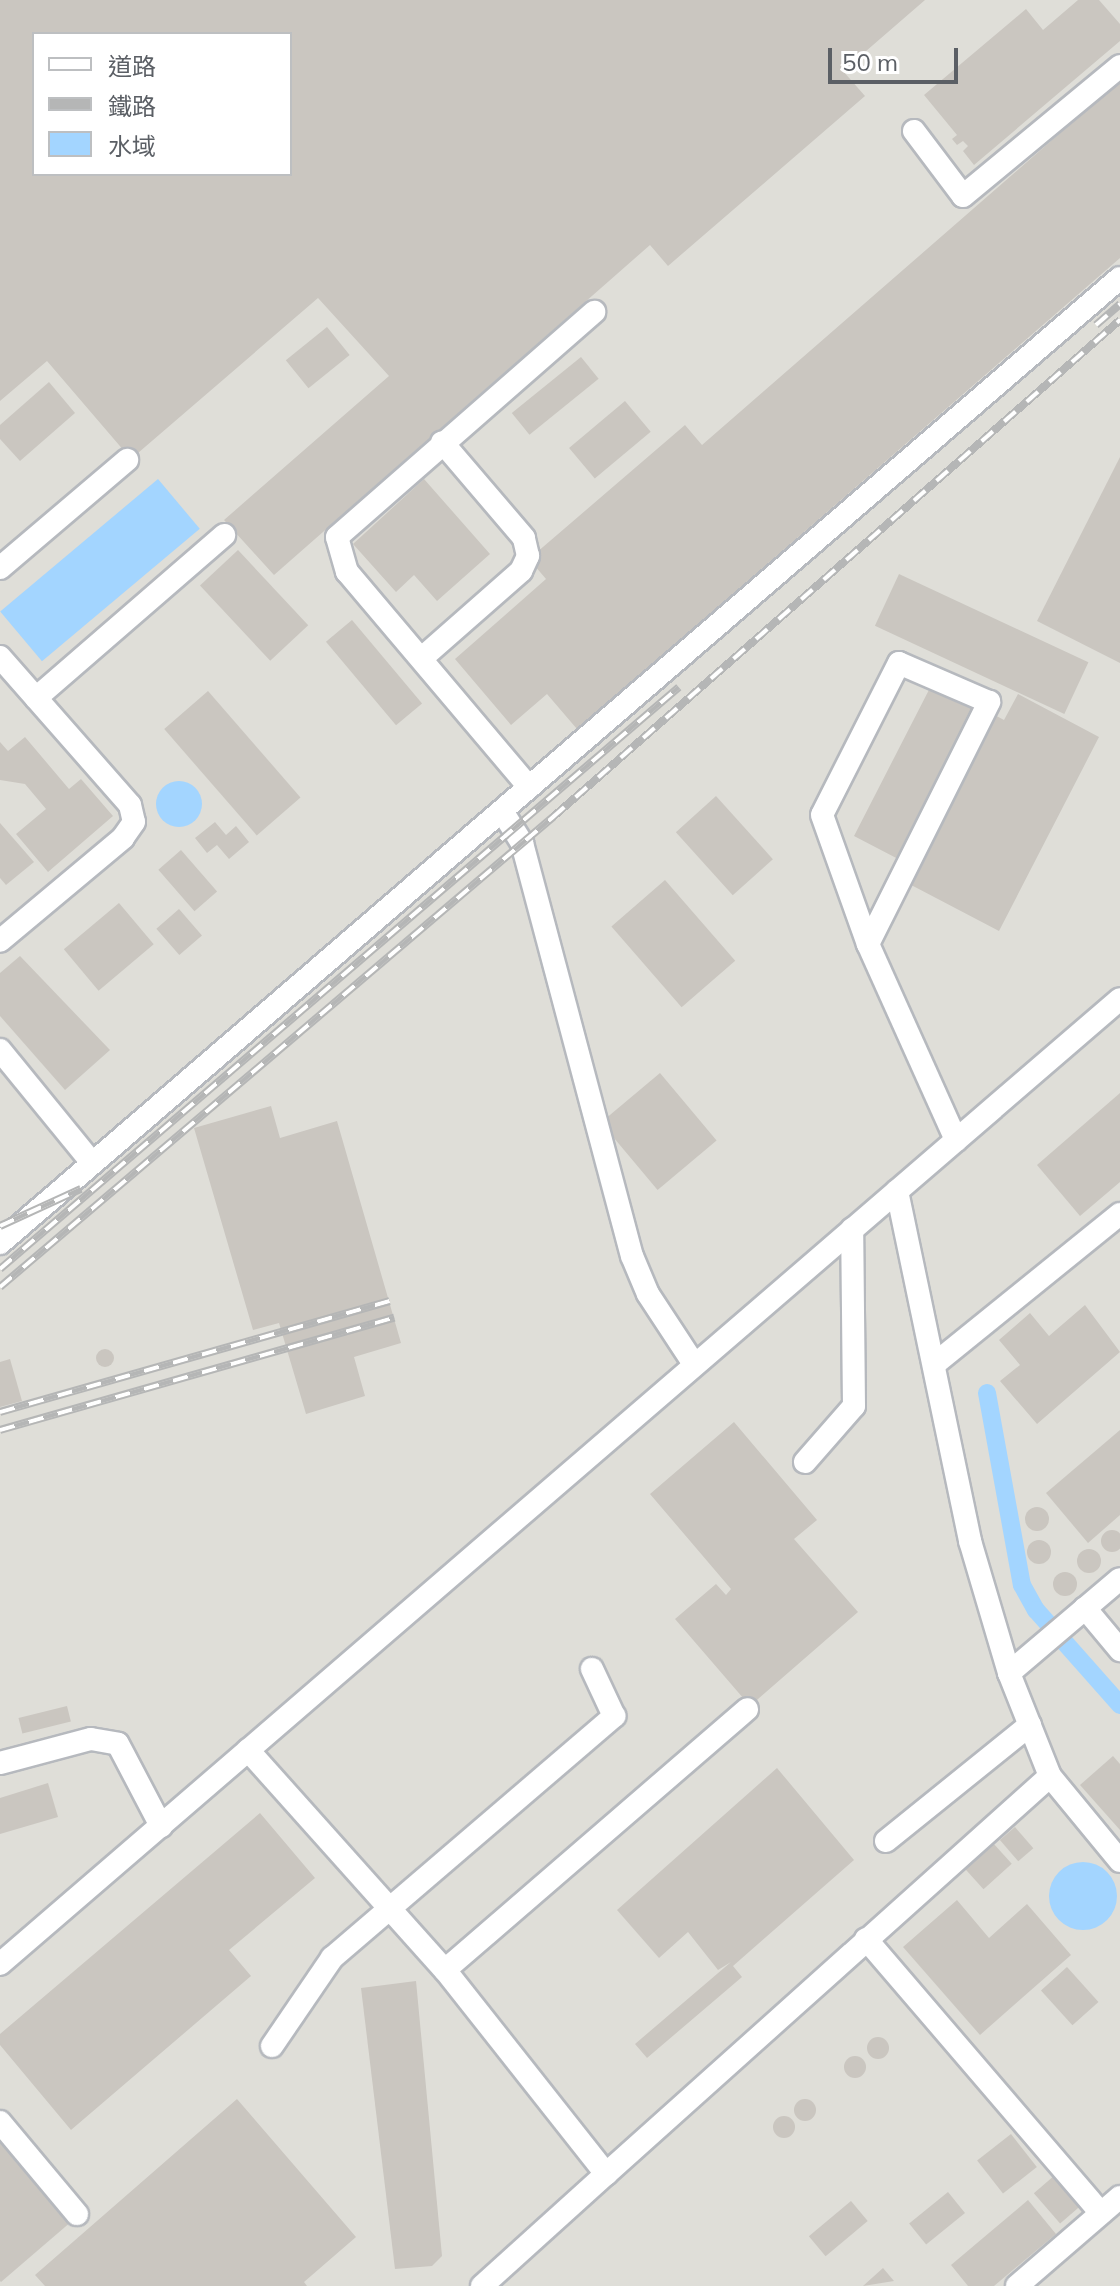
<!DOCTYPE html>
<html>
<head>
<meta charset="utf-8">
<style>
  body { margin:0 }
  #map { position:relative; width:1120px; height:2286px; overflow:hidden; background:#efece3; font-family:Mulish,"Noto Sans TC",sans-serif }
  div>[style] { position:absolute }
  .industrial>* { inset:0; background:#dfded8 }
  .water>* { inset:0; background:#a3d5ff; transform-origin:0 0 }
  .round { border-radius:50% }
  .canal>* { height:18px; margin:-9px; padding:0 9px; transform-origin:9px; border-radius:9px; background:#a3d5ff }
  .building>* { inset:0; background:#cac6c0; transform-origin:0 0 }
  .roads { filter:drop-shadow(2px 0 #b6b9be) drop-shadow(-2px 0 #b6b9be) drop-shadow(0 2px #b6b9be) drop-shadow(0 -2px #b6b9be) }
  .minor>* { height:22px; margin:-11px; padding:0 11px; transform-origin:11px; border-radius:11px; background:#fff }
  .rail>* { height:8px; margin-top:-4px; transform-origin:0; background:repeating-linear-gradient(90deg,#fff 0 15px,#b5b6b6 0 30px); box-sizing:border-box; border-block:2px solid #b5b6b6 }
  span { translate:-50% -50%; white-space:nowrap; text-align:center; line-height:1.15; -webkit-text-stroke:6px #fff; paint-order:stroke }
  .legend { position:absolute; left:32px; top:32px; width:260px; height:144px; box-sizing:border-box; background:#fff; border:2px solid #bdbfc1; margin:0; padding:10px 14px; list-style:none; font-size:24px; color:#5b5f65 }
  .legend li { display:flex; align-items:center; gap:16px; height:40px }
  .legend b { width:40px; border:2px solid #bdbfc1 }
  .scale { position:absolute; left:828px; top:48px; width:130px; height:36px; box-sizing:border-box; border:4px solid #5b5f65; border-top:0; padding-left:10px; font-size:24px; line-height:28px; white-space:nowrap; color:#5b5f65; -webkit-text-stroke:6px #fff; paint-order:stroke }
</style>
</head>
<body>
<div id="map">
  <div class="industrial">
    <i style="clip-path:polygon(evenodd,0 0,1120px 0,1120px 2286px,0 2286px,0 0,34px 34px,290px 34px,290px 174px,34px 174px,34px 34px)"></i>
  </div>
  <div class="water">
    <i style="left:158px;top:479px;width:65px;height:206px;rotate:50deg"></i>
    <i class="round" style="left:156px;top:781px;width:46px;height:46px"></i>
    <i class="round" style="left:1049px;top:1862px;width:68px;height:68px"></i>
  </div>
  <div class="canal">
    <i style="left:987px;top:1393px;width:195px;rotate:79.7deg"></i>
    <i style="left:1022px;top:1585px;width:29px;rotate:61deg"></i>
    <i style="left:1036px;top:1610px;width:127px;rotate:48.5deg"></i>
  </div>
  <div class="building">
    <i style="clip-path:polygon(evenodd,0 0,925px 0,843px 71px,865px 96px,668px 266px,650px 245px,274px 575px,224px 520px,389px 376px,318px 298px,131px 459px,47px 361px,0 401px,0 0,34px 34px,290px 34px,290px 174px,34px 174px,34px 34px)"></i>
    <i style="clip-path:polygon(1078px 0,1099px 0,1120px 24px,1120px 41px,974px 165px,963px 151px,968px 146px,963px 141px,957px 145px,952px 139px,957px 135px,924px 95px,1026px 9px,1043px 30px)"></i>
    <i style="clip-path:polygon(1120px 81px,1120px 258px,577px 729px,547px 694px,511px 725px,455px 659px,546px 579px,529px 559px,685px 425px,702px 445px)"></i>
    <i style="left:327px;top:327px;width:36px;height:53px;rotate:51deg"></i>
    <i style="left:581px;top:357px;width:28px;height:89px;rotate:51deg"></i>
    <i style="clip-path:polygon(49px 382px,75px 413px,20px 461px,0 439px,0 425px)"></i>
    <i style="left:625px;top:401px;width:40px;height:73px;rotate:50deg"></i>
    <i style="clip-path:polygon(1120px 457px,1120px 663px,1037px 621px)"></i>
    <i style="clip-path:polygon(424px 479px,490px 554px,437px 601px,414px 575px,396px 592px,353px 544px)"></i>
    <i style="left:238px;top:550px;width:103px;height:52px;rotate:47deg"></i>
    <i style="left:899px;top:574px;width:209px;height:57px;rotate:25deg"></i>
    <i style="left:352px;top:620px;width:109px;height:34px;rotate:50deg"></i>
    <i style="clip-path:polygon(933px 682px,1004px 720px,1018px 694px,1099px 737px,999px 931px,894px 876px,902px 861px,854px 836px)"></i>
    <i style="left:208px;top:691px;width:141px;height:58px;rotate:49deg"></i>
    <i style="clip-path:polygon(25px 737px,69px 789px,81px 779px,113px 816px,48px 872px,16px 834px,46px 809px,25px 784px,0 780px,0 742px,8px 751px)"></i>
    <i style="left:716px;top:796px;width:85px;height:54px;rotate:48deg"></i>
    <i style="clip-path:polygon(215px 822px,226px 835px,236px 826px,249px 842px,229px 859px,217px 845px,207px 853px,195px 838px)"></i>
    <i style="clip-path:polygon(0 823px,34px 862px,6px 885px,0 878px)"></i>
    <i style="left:181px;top:850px;width:55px;height:30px;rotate:49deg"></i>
    <i style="left:665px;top:880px;width:107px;height:71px;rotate:49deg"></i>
    <i style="left:119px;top:903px;width:54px;height:72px;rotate:50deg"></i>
    <i style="left:179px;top:909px;width:35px;height:30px;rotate:49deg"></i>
    <i style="clip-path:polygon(20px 956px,110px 1050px,65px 1090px,0 1016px,0 973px)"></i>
    <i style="left:660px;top:1073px;width:88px;height:77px;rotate:50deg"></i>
    <i style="clip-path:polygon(1120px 1093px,1120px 1182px,1080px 1216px,1037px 1165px)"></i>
    <i style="clip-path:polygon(271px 1106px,280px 1138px,337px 1121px,401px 1343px,354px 1357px,365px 1396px,306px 1414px,279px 1323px,253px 1330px,194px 1128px)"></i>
    <i style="clip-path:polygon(1085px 1305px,1120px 1352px,1037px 1424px,1000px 1381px,1020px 1365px,999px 1340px,1030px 1313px,1049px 1336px)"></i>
    <i class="round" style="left:96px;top:1349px;width:18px;height:18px"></i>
    <i style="clip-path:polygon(10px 1359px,22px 1401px,0 1407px,0 1362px)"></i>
    <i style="clip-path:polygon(734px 1422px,817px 1520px,794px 1539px,858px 1612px,750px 1706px,675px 1619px,716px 1584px,726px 1595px,731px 1589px,650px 1494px)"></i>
    <i style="clip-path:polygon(1120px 1430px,1120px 1515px,1088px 1543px,1046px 1493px)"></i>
    <i class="round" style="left:1025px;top:1507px;width:24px;height:24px"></i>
    <i class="round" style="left:1101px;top:1530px;width:22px;height:22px"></i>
    <i class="round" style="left:1027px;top:1540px;width:24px;height:24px"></i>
    <i class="round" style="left:1077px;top:1549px;width:24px;height:24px"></i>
    <i class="round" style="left:1053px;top:1572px;width:24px;height:24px"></i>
    <i style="left:67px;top:1706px;width:16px;height:50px;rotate:76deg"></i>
    <i style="clip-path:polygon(1113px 1756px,1120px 1764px,1120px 1830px,1080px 1785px)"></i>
    <i style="clip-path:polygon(777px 1768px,854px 1860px,733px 1966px,742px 1977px,647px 2058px,635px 2044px,731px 1962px,718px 1970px,688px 1932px,659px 1958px,617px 1910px)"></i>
    <i style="clip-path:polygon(48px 1783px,58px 1817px,0 1834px,0 1798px)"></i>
    <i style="clip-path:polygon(260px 1813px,315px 1878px,229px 1950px,251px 1976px,71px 2130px,0 2045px,0 2034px)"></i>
    <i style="left:1015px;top:1827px;width:28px;height:20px;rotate:49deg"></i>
    <i style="left:993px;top:1843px;width:28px;height:38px;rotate:48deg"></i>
    <i style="clip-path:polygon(957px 1900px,989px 1938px,1027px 1904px,1071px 1955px,980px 2035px,903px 1947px)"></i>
    <i style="left:1067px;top:1967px;width:47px;height:35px;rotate:48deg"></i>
    <i style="clip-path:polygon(416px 1981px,442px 2256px,432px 2266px,395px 2269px,361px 1988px)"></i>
    <i class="round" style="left:867px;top:2037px;width:22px;height:22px"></i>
    <i class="round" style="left:844px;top:2056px;width:22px;height:22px"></i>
    <i style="clip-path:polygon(237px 2099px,356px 2237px,304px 2282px,307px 2286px,45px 2286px,35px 2275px)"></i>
    <i class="round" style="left:794px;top:2099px;width:22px;height:22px"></i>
    <i class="round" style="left:773px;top:2116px;width:22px;height:22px"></i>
    <i style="left:1011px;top:2134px;width:42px;height:43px;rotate:52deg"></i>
    <i style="clip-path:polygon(0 2137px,72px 2221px,1px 2282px,0 2281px)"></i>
    <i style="left:1055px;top:2175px;width:40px;height:28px;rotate:49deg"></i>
    <i style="left:948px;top:2192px;width:27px;height:50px;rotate:51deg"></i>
    <i style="clip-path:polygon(1028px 2200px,1056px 2234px,994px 2286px,968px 2286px,951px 2265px)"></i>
    <i style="left:851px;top:2201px;width:26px;height:55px;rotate:50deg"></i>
    <i style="clip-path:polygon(883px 2268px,894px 2281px,863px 2286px)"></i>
  </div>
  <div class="roads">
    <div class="minor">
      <i style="left:914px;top:131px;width:81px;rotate:53deg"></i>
      <i style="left:963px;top:196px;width:204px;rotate:-39.6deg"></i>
      <i style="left:0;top:568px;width:167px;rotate:-40.4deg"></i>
      <i style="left:0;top:657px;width:197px;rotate:48.7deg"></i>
      <i style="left:130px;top:805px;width:17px;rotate:77deg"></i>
      <i style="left:134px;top:822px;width:19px;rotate:125deg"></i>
      <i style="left:123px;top:838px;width:160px;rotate:140.1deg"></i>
      <i style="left:422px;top:658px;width:132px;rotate:-41.3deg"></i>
      <i style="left:521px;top:571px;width:17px;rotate:-65deg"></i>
      <i style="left:528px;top:556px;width:18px;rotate:-103deg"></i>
      <i style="left:524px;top:538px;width:126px;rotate:-130.5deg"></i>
      <i style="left:36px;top:698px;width:249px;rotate:-40.9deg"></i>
      <i style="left:529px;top:787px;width:282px;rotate:-130.2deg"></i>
      <i style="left:347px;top:572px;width:36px;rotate:-106deg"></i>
      <i style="left:337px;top:537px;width:342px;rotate:-41.2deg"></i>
      <i style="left:502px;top:811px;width:38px;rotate:58deg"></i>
      <i style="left:522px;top:843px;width:427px;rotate:75.1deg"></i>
      <i style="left:632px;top:1256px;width:41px;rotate:67.2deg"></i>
      <i style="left:648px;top:1294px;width:84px;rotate:56.7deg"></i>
      <i style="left:868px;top:944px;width:271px;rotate:-63.4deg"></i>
      <i style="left:989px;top:702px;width:98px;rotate:-156.6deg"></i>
      <i style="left:899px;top:663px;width:170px;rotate:116.9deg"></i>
      <i style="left:822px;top:815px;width:137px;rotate:70.4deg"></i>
      <i style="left:868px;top:944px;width:215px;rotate:65.8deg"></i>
      <i style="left:0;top:1050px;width:146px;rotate:50.8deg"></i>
      <i style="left:897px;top:1191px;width:358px;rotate:78.2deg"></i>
      <i style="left:970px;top:1541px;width:138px;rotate:73.5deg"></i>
      <i style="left:1009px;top:1673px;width:111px;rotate:68.3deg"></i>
      <i style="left:0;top:1243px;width:1478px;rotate:-40.75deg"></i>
      <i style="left:937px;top:1362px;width:235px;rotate:-39deg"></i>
      <i style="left:805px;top:1462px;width:74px;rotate:-48.8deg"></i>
      <i style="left:854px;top:1406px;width:177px;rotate:-90.6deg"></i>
      <i style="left:1085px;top:1608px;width:55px;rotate:50.2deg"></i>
      <i style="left:1009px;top:1673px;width:145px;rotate:-40.3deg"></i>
      <i style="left:248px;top:1750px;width:295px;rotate:48.2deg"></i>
      <i style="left:445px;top:1970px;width:260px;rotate:51.7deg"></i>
      <i style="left:606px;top:2174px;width:596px;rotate:-41.87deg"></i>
      <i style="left:1050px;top:1776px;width:110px;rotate:50.5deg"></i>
      <i style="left:0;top:1763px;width:94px;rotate:-14.8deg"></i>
      <i style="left:91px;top:1739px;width:27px;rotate:10deg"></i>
      <i style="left:118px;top:1744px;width:93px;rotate:62.3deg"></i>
      <i style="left:886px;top:1841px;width:185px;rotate:-38.9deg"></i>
      <i style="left:866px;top:1939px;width:361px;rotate:49.4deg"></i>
      <i style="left:0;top:1964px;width:1478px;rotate:-40.75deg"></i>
      <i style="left:445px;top:1970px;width:399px;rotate:-40.8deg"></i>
      <i style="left:272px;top:2046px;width:107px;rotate:-55.7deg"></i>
      <i style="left:332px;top:1958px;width:372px;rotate:-40.6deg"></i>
      <i style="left:614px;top:1716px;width:52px;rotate:-115.1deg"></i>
      <i style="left:0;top:2122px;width:120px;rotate:50.1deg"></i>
      <i style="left:482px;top:2286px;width:167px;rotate:-42.1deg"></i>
      <i style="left:1017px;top:2286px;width:136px;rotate:-40.8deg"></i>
    </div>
  </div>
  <div class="rail">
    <i style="left:1096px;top:325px;width:32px;rotate:-41deg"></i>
    <i style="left:0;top:1226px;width:89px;rotate:-24.6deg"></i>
    <i style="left:0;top:1269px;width:894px;rotate:-40.6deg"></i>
    <i style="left:0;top:1287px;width:726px;rotate:-40.36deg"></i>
    <i style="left:553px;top:817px;width:754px;rotate:-41.24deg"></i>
    <i style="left:0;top:1412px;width:405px;rotate:-15.9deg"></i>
    <i style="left:0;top:1430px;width:410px;rotate:-15.9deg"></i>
  </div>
  <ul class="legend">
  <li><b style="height:10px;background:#fff"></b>道路</li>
  <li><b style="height:10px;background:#b5b6b6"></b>鐵路</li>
  <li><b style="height:22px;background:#a3d5ff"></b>水域</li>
  </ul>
  <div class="scale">50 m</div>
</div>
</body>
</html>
